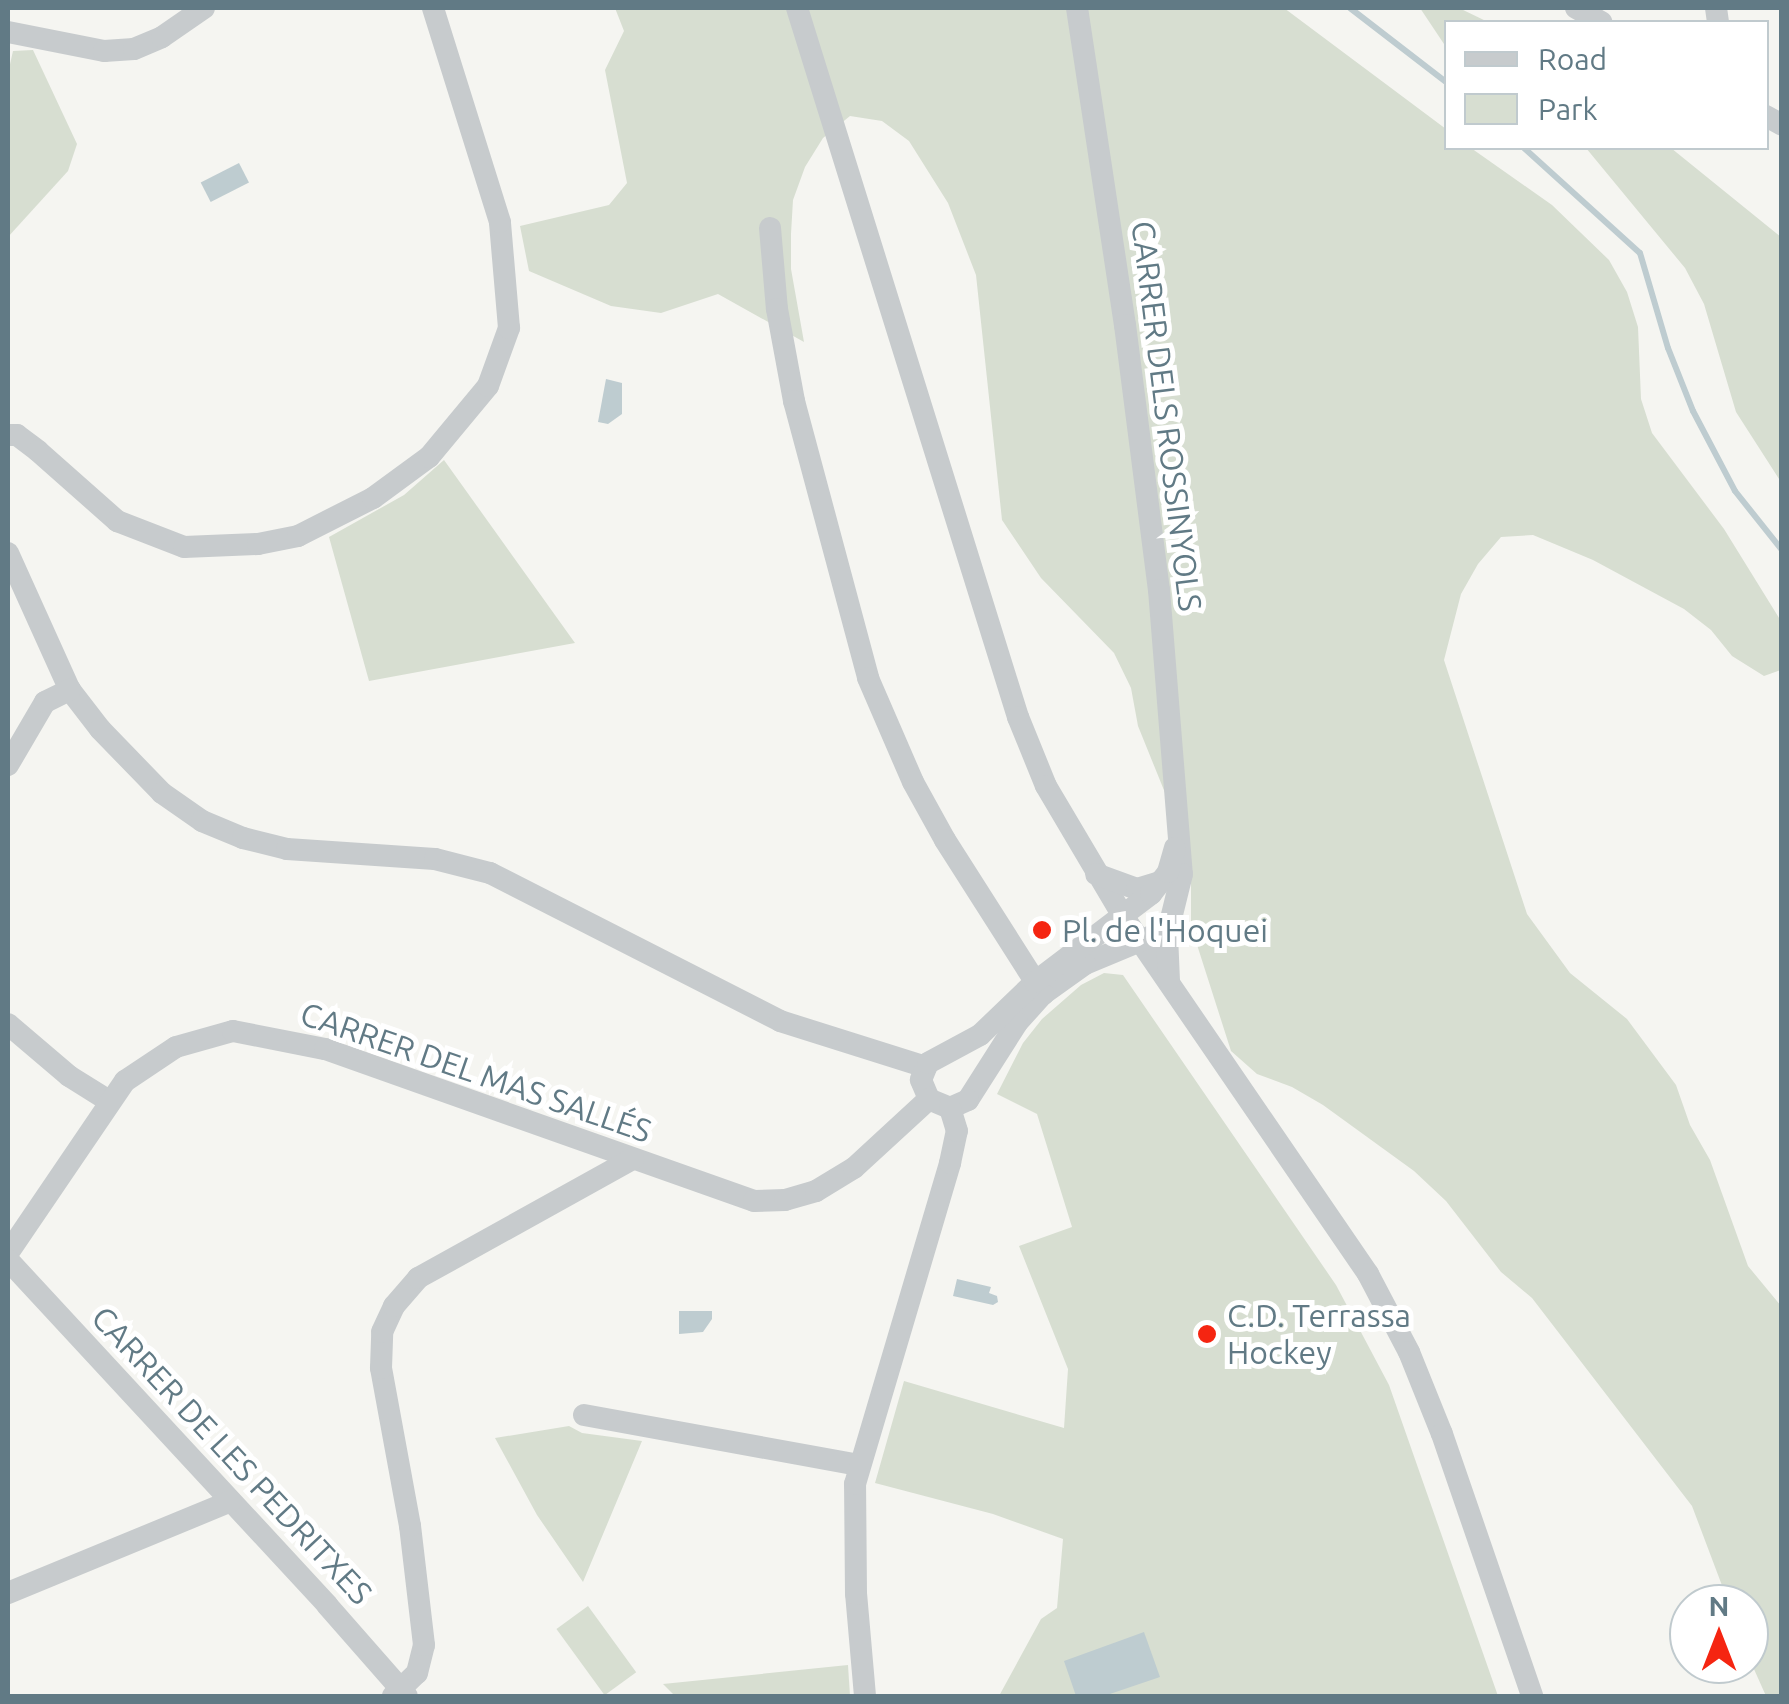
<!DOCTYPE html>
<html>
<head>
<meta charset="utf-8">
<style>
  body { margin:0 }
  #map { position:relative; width:1789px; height:1704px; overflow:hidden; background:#f5f5f1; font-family:Ubuntu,sans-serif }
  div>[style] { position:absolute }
  .green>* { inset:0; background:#d7ded1; transform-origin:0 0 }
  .water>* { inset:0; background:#beccd0; transform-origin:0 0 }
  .stream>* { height:6px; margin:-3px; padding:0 3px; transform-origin:3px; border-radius:3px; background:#beccd0 }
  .minor>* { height:22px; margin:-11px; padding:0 11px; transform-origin:11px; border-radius:11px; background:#c7cbcd }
  .dots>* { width:28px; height:28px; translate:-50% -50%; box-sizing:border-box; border:5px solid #fff; border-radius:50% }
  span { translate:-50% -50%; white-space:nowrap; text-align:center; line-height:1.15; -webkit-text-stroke:10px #fff; paint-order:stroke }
  .street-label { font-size:32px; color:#617a85 }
  .poi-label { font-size:32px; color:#617a85 }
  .left { translate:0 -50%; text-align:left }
  .frame { position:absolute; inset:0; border:10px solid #617a85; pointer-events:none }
  .legend { position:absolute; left:1444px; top:20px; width:325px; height:130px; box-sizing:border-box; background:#fff; border:2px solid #c0cace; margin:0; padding:12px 18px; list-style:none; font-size:30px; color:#617a85 }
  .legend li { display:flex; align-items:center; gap:20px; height:50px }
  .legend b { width:50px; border:2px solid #c0cace }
  .north { position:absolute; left:1669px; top:1584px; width:100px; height:100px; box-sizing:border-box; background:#fff; border:2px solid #c0cace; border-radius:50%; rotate:0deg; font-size:28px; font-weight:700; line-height:40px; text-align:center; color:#617a85 }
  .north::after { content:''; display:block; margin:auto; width:35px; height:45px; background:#f52511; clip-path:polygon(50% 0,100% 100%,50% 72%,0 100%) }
</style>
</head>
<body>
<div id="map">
  <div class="green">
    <i style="clip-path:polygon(615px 8px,1284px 8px,1446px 129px,1446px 148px,1471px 148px,1552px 205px,1609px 260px,1627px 292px,1638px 327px,1641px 399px,1652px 433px,1724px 529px,1781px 621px,1781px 670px,1764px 676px,1732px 656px,1711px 630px,1684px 609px,1593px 560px,1533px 535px,1501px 537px,1478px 564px,1461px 594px,1444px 660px,1527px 914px,1570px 973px,1627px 1019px,1676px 1085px,1690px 1125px,1710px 1160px,1748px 1266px,1781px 1306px,1781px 1696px,1766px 1696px,1749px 1658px,1749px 1604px,1729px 1604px,1692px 1506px,1532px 1298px,1501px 1272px,1446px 1201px,1414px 1171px,1323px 1105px,1292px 1087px,1257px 1074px,1231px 1051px,1191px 926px,1191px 857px,1138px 726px,1131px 688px,1114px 653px,1041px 578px,1002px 520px,976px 275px,948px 203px,909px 141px,882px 121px,850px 116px,823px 138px,805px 167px,793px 200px,791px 234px,791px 269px,804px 342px,718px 294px,661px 313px,611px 306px,529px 271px,520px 226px,609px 205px,627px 183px,605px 70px,624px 31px)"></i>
    <i style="clip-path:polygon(1420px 8px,1459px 8px,1488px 22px,1446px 22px,1446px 47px)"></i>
    <i style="clip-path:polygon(33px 50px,77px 144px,68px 171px,8px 237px,8px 73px,13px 51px)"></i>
    <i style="clip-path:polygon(1586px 148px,1671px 148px,1781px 237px,1781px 482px,1736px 412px,1704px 304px,1685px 268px)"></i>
    <i style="clip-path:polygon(444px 460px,575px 643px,369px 681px,329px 537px,404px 495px)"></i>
    <i style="clip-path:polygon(1104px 973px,1123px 975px,1336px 1285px,1389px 1385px,1498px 1696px,999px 1696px,1041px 1619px,1057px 1608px,1063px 1539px,993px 1514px,875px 1483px,904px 1381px,1064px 1428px,1068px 1369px,1019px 1246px,1072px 1227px,1037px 1114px,997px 1094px,1023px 1043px,1042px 1019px,1081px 985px)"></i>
    <i style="clip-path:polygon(569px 1426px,582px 1433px,642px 1441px,583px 1582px,537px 1515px,495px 1438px)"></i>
    <i style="left:588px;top:1606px;width:82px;height:39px;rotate:54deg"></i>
    <i style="clip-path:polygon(848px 1665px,850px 1696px,675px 1696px,663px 1684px)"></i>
  </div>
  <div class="water">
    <i style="left:239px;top:163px;width:22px;height:43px;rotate:63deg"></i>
    <i style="clip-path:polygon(606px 379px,622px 383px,622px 414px,608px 424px,598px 422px)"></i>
    <i style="clip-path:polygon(957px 1279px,991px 1287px,989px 1293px,997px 1296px,998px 1302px,993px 1305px,953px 1296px)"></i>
    <i style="clip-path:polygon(679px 1311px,712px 1311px,712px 1319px,703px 1332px,679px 1334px)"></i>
    <i style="clip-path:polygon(1144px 1632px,1160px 1677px,1104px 1696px,1076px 1696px,1064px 1661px)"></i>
  </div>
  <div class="stream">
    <i style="left:1350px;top:8px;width:121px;rotate:37.6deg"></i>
    <i style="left:1524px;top:148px;width:156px;rotate:42.2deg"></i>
    <i style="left:1640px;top:253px;width:99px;rotate:73.6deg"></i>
    <i style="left:1668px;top:348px;width:68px;rotate:68.4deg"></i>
    <i style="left:1693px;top:411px;width:90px;rotate:62.3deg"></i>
    <i style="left:1735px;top:491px;width:75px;rotate:51.5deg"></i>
  </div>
  <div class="minor">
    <i style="left:797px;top:8px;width:743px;rotate:72.69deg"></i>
    <i style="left:1018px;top:717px;width:74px;rotate:67.9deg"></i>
    <i style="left:1046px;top:786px;width:151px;rotate:59.4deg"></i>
    <i style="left:1123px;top:916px;width:434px;rotate:55.6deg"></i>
    <i style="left:1368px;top:1274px;width:88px;rotate:62.3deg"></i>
    <i style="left:1409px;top:1352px;width:88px;rotate:68.1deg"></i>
    <i style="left:1442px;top:1434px;width:277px;rotate:71deg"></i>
    <i style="left:1077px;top:8px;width:321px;rotate:81.4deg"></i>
    <i style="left:1125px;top:325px;width:267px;rotate:82.7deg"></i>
    <i style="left:1159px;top:590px;width:285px;rotate:85.4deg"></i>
    <i style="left:1182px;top:874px;width:63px;rotate:103.8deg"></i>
    <i style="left:1167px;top:935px;width:45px;rotate:87.5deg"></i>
    <i style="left:1576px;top:8px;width:29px;rotate:29deg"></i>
    <i style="left:1716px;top:8px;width:14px;rotate:82deg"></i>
    <i style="left:8px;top:32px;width:98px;rotate:11.2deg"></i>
    <i style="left:104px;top:51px;width:30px;rotate:-4deg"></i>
    <i style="left:134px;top:49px;width:30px;rotate:-23deg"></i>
    <i style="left:162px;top:37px;width:51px;rotate:-34.6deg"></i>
    <i style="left:1766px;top:116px;width:18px;rotate:29deg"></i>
    <i style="left:770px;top:228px;width:81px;rotate:85.1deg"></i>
    <i style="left:777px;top:309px;width:94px;rotate:79.5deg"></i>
    <i style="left:794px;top:401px;width:287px;rotate:75deg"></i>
    <i style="left:868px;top:678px;width:113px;rotate:66.6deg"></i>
    <i style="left:913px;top:782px;width:66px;rotate:61.1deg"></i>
    <i style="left:945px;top:840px;width:183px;rotate:57.5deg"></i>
    <i style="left:8px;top:435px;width:9px"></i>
    <i style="left:17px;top:435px;width:26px;rotate:37deg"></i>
    <i style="left:38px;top:451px;width:106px;rotate:41.5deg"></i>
    <i style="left:117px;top:521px;width:72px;rotate:21.2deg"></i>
    <i style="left:184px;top:547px;width:74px;rotate:-2.3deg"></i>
    <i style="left:258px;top:544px;width:41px;rotate:-11.3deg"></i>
    <i style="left:298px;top:536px;width:84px;rotate:-26.9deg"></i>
    <i style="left:373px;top:498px;width:69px;rotate:-36.2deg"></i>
    <i style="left:429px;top:457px;width:92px;rotate:-50.3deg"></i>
    <i style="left:488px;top:386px;width:62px;rotate:-70.1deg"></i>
    <i style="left:509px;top:328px;width:106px;rotate:-94.9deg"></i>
    <i style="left:500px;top:222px;width:224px;rotate:-107.4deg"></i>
    <i style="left:8px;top:553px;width:150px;rotate:65.7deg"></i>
    <i style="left:70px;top:690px;width:49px;rotate:52.4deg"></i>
    <i style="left:100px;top:729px;width:89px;rotate:45.9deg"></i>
    <i style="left:162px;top:793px;width:49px;rotate:35deg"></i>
    <i style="left:202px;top:821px;width:44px;rotate:22.5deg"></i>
    <i style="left:243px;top:838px;width:45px;rotate:14deg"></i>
    <i style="left:287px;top:849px;width:148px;rotate:3.9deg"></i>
    <i style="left:435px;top:859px;width:57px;rotate:14.3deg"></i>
    <i style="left:490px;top:873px;width:326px;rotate:27deg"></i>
    <i style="left:780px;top:1021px;width:153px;rotate:17.5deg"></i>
    <i style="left:8px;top:765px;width:73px;rotate:-59.6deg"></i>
    <i style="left:45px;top:702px;width:28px;rotate:-26deg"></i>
    <i style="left:1096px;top:874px;width:44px;rotate:20.1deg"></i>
    <i style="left:1137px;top:889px;width:24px;rotate:-17deg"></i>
    <i style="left:1152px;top:936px;width:73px;rotate:157.3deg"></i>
    <i style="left:1085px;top:964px;width:52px;rotate:144.5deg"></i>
    <i style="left:1043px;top:994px;width:39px;rotate:132deg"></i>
    <i style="left:1017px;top:1023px;width:91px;rotate:122.5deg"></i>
    <i style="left:968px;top:1100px;width:20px;rotate:156deg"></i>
    <i style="left:950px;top:1108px;width:23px;rotate:-157deg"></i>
    <i style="left:929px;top:1099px;width:21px;rotate:-113deg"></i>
    <i style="left:921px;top:1080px;width:18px;rotate:-68deg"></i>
    <i style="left:928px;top:1063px;width:59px;rotate:-28.3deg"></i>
    <i style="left:980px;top:1035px;width:76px;rotate:-43.9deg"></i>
    <i style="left:1035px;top:982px;width:146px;rotate:-37.2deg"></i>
    <i style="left:1151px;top:894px;width:28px;rotate:-52deg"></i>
    <i style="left:1168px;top:872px;width:25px;rotate:-74deg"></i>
    <i style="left:8px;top:1024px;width:80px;rotate:40.4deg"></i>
    <i style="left:69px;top:1076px;width:47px;rotate:32deg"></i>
    <i style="left:8px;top:1253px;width:208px;rotate:-55.8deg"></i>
    <i style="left:125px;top:1081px;width:61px;rotate:-33.7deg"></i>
    <i style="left:176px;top:1047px;width:59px;rotate:-15.7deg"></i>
    <i style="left:233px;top:1031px;width:94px;rotate:11.1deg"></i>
    <i style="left:325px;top:1049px;width:455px;rotate:19.5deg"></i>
    <i style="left:754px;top:1201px;width:31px;rotate:-2deg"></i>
    <i style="left:785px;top:1200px;width:32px;rotate:-16deg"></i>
    <i style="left:816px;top:1191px;width:44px;rotate:-31.2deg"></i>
    <i style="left:854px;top:1168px;width:102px;rotate:-42.6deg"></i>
    <i style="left:8px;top:1260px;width:470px;rotate:47.2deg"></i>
    <i style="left:327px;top:1605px;width:121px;rotate:48.7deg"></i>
    <i style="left:584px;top:1415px;width:280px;rotate:10.3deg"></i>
    <i style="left:8px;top:1593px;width:241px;rotate:-22.4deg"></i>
    <i style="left:393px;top:1696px;width:33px;rotate:-44deg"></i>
    <i style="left:417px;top:1673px;width:29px;rotate:-76deg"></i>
    <i style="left:424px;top:1645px;width:120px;rotate:-96.7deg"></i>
    <i style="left:410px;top:1526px;width:161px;rotate:-100.4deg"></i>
    <i style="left:381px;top:1368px;width:36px;rotate:-88deg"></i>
    <i style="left:382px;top:1332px;width:29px;rotate:-65deg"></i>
    <i style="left:394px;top:1306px;width:37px;rotate:-49deg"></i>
    <i style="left:418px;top:1278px;width:246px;rotate:-29deg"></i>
    <i style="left:865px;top:1696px;width:102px;rotate:-95deg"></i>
    <i style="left:856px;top:1594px;width:110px;rotate:-90.5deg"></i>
    <i style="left:855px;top:1484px;width:335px;rotate:-73.5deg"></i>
    <i style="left:950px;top:1163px;width:33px;rotate:-78deg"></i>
    <i style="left:957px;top:1131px;width:24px;rotate:-107deg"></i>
  </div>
  <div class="dots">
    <i style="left:1042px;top:930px;background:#f52511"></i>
    <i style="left:1207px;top:1334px;background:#f52511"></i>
  </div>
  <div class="street-label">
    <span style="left:1167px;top:416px;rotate:83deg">CARRER DELS ROSSINYOLS</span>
    <span style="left:476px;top:1072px;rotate:19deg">CARRER DEL MAS SALLÉS</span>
    <span style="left:232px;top:1455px;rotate:47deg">CARRER DE LES PEDRITXES</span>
  </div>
  <div class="poi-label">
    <span class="left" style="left:1062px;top:930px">Pl. de l'Hoquei</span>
    <span class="left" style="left:1227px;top:1334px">C.D. Terrassa<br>Hockey</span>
  </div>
  <div class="frame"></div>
  <ul class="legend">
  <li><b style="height:12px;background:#c7cbcd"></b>Road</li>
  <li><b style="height:28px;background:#d7ded1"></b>Park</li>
  </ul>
  <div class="north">N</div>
</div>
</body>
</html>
